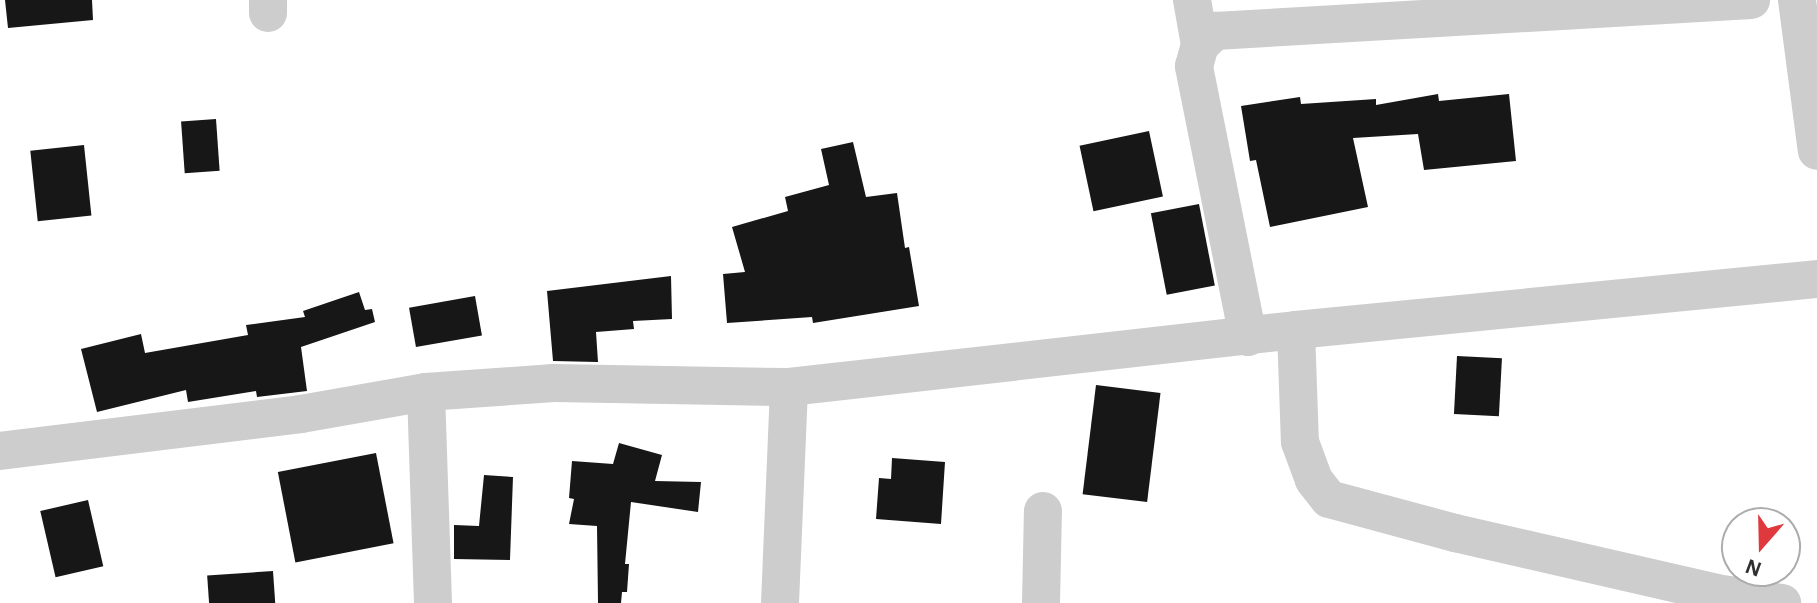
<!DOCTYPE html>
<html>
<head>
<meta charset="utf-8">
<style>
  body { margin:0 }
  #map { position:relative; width:1817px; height:603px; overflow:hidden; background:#fff; font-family:"Alegreya Sans",sans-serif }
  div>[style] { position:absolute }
  .building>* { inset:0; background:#171717; transform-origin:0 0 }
  .minor>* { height:38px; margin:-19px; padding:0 19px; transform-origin:19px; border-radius:19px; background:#cdcdcd }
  span { translate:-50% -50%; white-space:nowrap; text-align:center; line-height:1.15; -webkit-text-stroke:8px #fff; paint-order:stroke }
  .north { position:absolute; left:1721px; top:507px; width:80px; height:80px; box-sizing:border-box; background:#fff; border:2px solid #acacac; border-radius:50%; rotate:200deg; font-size:22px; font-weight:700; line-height:32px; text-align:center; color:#303030 }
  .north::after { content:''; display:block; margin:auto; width:28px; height:36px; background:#e0393d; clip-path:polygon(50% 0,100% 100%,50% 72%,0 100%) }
</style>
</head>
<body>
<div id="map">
  <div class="building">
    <i style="clip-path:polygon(5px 0,92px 0,93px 20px,8px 28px)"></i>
    <i style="clip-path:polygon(1438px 94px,1439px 101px,1509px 94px,1516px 161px,1424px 170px,1418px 134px,1353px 138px,1368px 207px,1270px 227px,1256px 160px,1250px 161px,1241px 106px,1300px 97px,1301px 104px,1376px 99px,1376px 105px)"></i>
    <i style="left:216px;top:119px;width:52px;height:35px;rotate:86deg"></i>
    <i style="left:1149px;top:131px;width:67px;height:71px;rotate:78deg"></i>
    <i style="clip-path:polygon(853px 142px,866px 197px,897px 193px,905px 248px,909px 247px,919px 306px,813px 323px,812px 317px,727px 323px,723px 274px,745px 272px,732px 227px,788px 211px,785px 197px,829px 185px,821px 149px)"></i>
    <i style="left:84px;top:145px;width:71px;height:54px;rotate:84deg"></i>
    <i style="left:1199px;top:204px;width:83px;height:49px;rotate:79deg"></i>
    <i style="clip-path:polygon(671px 276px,672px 319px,633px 321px,634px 329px,596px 332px,598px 362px,553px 361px,547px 291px)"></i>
    <i style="clip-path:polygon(359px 292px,365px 310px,372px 309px,375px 322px,301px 347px,307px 391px,257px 397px,256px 391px,188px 402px,186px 390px,97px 412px,81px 349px,141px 334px,145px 353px,248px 335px,246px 325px,305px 317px,303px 311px)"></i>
    <i style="left:475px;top:296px;width:40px;height:67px;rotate:80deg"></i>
    <i style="left:1457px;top:356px;width:45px;height:58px;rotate:3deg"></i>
    <i style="left:1096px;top:385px;width:65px;height:110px;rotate:7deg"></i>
    <i style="clip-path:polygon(619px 443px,662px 455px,655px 481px,701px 482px,698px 512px,631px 502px,625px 564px,629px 564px,627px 592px,622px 592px,621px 603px,598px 603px,597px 526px,569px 524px,574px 499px,569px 498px,572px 461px,613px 464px)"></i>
    <i style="left:376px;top:453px;width:92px;height:100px;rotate:79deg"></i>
    <i style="clip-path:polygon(892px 458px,945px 462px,941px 524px,876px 519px,879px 478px,891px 479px)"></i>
    <i style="clip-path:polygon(484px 475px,513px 477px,510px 560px,454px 559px,454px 525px,479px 526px)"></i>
    <i style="left:88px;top:500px;width:68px;height:49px;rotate:77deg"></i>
    <i style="left:273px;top:571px;width:32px;height:66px;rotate:86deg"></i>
  </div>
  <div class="minor">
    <i style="left:268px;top:0;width:13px;rotate:90deg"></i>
    <i style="left:1192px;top:0;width:46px;rotate:79.9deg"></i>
    <i style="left:1797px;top:0;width:152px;rotate:82.5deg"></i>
    <i style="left:1296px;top:330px;width:112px;rotate:88deg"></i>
    <i style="left:1300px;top:442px;width:40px;rotate:69.8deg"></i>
    <i style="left:1314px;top:480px;width:24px;rotate:52deg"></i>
    <i style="left:1329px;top:499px;width:131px;rotate:15.1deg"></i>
    <i style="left:1455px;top:533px;width:268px;rotate:12.9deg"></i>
    <i style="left:1716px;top:593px;width:67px;rotate:8.6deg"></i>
    <i style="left:1248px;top:337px;width:276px;rotate:-101.3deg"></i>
    <i style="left:1194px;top:66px;width:22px;rotate:-74deg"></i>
    <i style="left:1200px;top:45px;width:21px;rotate:-43deg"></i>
    <i style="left:1215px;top:31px;width:537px;rotate:-3.31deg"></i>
    <i style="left:426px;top:392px;width:211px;rotate:88.1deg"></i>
    <i style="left:0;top:451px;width:303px;rotate:-7deg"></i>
    <i style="left:301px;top:414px;width:127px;rotate:-10deg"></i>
    <i style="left:426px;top:392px;width:128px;rotate:-4deg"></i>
    <i style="left:554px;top:383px;width:235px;rotate:1deg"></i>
    <i style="left:789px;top:387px;width:510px;rotate:-6.41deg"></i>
    <i style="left:1296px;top:330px;width:523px;rotate:-5.59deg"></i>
    <i style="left:780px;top:603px;width:216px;rotate:-87.6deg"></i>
    <i style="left:1041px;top:603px;width:92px;rotate:-88.8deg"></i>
  </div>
  <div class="north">N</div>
</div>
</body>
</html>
